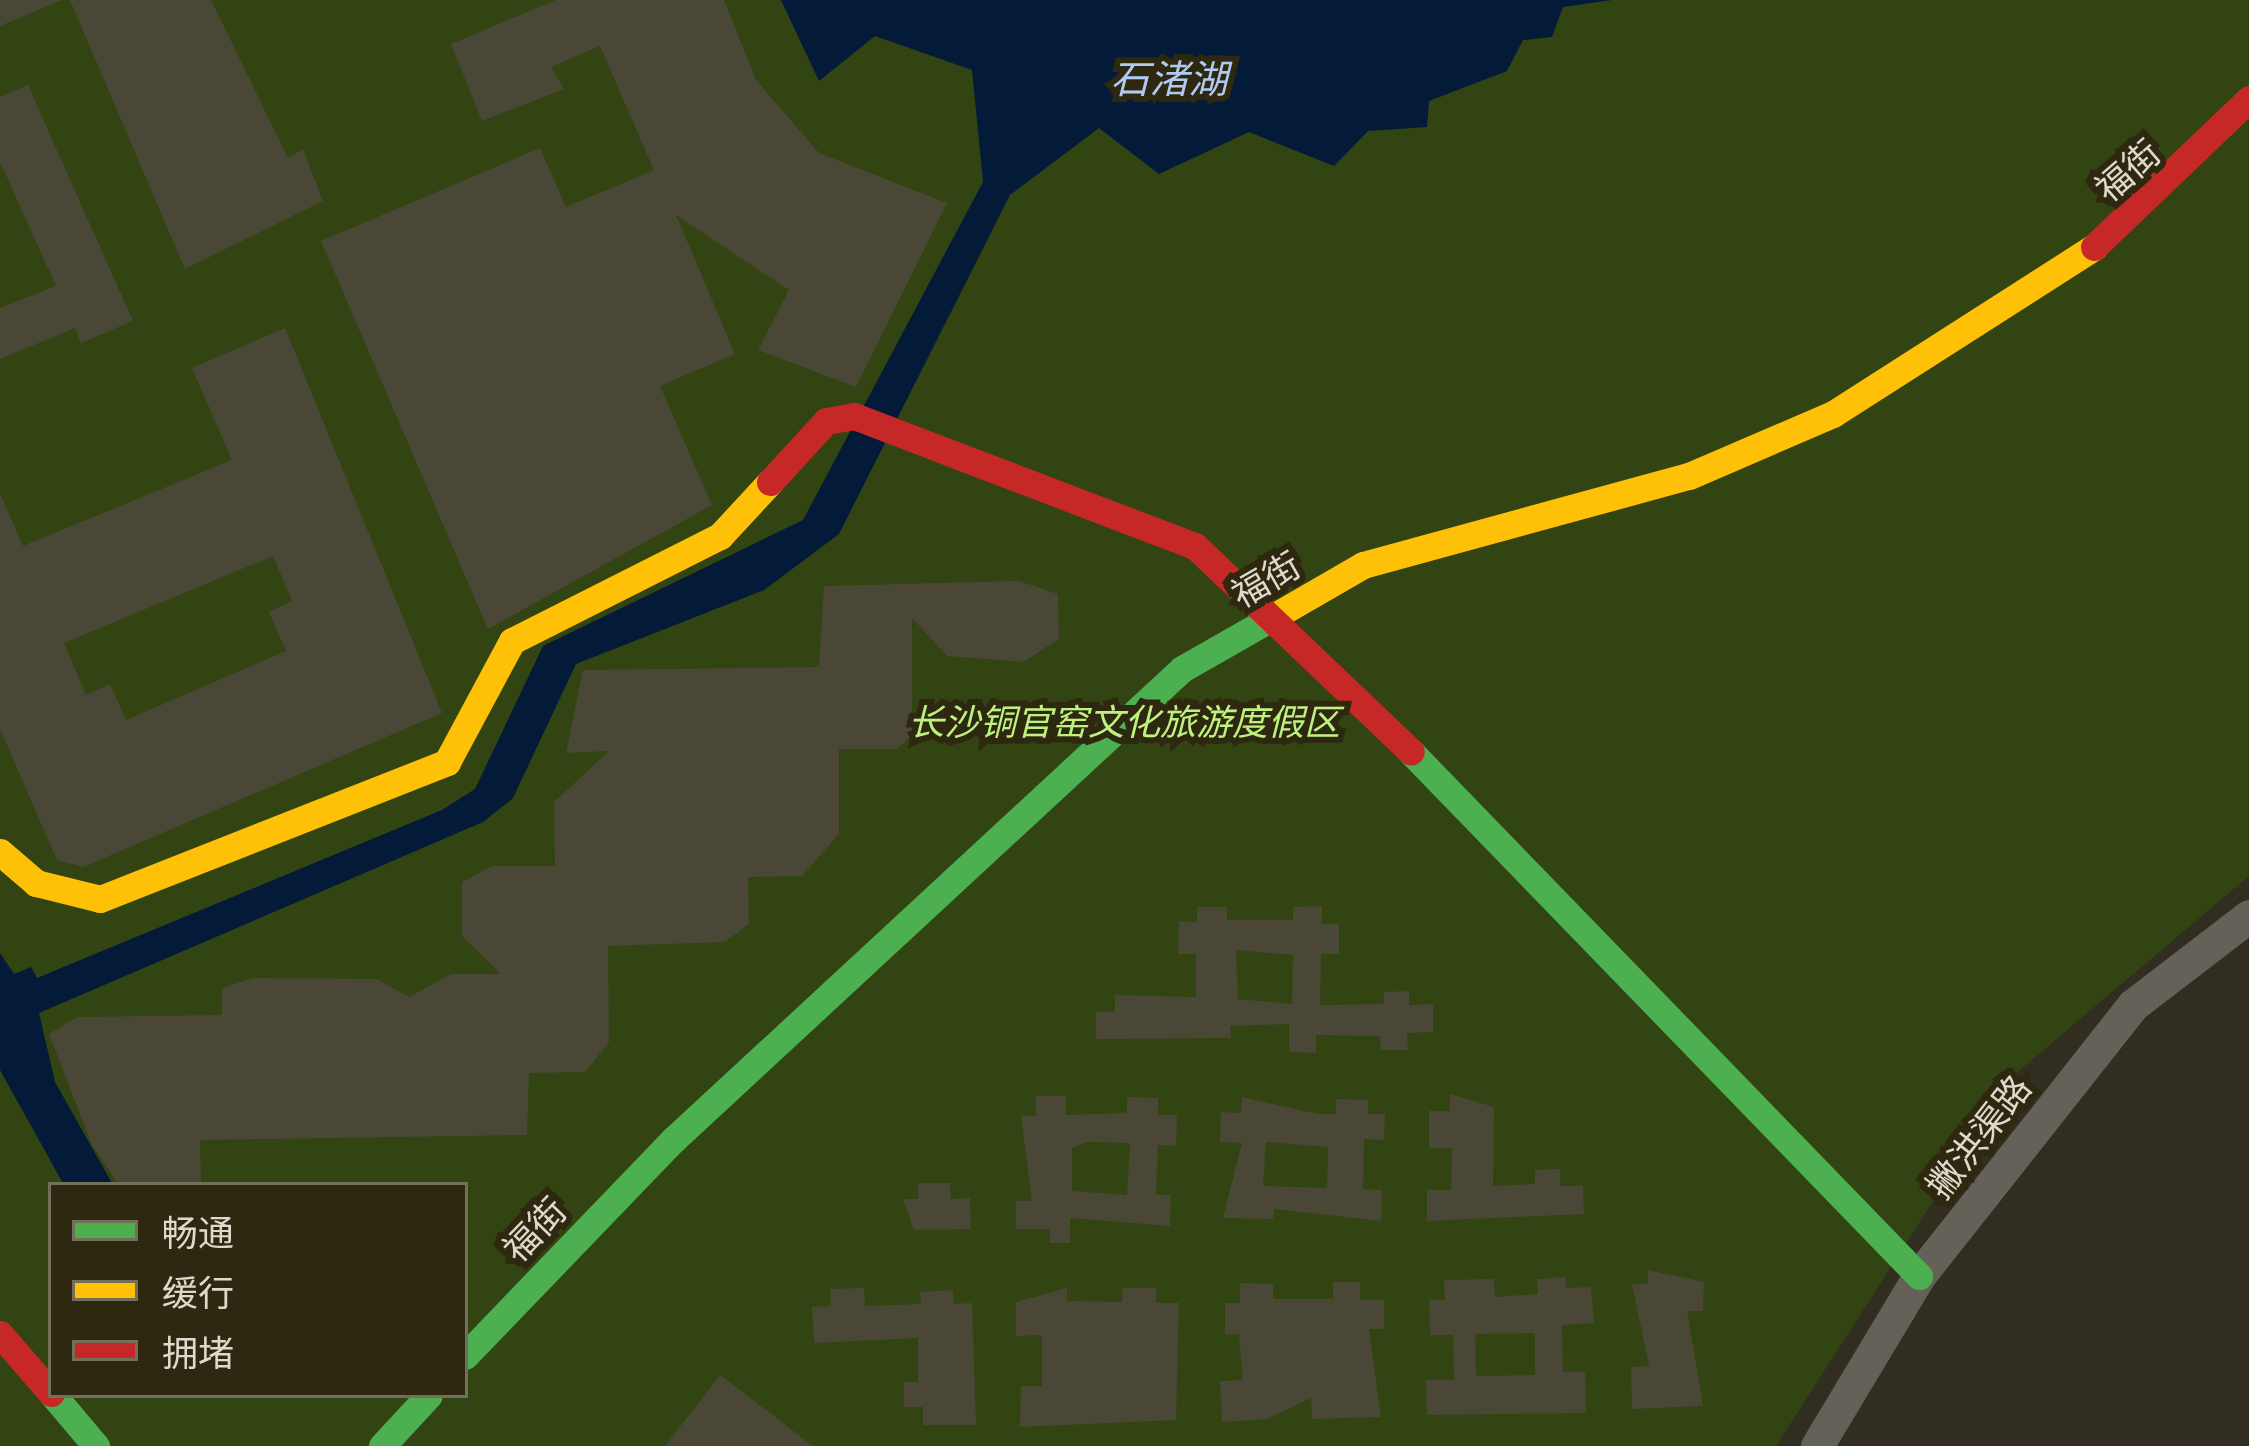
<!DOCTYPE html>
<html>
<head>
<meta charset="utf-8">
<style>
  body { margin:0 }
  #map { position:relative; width:2249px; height:1446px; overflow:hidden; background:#312e21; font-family:"Zilla Slab","Noto Sans SC",serif }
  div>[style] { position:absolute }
  .green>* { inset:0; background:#314411 }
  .water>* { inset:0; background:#041a39 }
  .building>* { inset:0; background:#4a4736 }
  .street>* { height:33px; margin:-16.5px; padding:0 16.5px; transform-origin:16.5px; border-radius:16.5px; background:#646258 }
  .fast>* { height:27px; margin:-13.5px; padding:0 13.5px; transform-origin:13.5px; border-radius:13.5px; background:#4caf50 }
  .slow>* { height:27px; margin:-13.5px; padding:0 13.5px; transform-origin:13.5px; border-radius:13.5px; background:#ffc107 }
  .jam>* { height:27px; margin:-13.5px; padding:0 13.5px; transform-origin:13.5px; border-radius:13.5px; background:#c62828 }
  span { translate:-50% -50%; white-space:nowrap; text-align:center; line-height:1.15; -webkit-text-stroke:12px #2e2810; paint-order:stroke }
  .street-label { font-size:36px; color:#ddd9cb }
  .park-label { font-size:36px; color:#bef27f; font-style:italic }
  .water-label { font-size:39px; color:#afcbf2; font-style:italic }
  .legend { position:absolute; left:48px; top:1182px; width:420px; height:216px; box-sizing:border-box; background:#2e2810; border:3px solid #746f5b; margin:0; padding:15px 21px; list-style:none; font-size:36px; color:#ddd9cb }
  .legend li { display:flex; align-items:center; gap:24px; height:60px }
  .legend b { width:60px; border:3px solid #746f5b }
</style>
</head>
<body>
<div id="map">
  <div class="green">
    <i style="clip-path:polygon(evenodd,0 0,2249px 0,2249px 876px,2014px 1075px,1776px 1446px,0 1446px,0 0,51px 1185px,465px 1185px,465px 1395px,51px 1395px,51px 1185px)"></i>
  </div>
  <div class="water">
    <i style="clip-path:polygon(781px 0,1612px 0,1563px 7px,1552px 37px,1523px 40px,1507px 71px,1429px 101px,1427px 127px,1368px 131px,1334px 166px,1249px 132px,1159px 174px,1099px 128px,1010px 195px,839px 534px,764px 590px,576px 664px,513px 798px,483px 822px,39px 1013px,55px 1082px,113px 1185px,64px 1185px,0 1070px,0 953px,14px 974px,31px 967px,37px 978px,442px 810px,475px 789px,543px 646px,803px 520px,983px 182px,972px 70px,875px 36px,819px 81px)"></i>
  </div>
  <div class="building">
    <i style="clip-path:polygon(0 0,62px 0,0 26px)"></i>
    <i style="clip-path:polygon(70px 0,211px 0,288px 158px,303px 149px,323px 201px,185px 269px)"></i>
    <i style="clip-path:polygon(556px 0,724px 0,756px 80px,819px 153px,947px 203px,856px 387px,758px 350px,789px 290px,676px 215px,735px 354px,660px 386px,712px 505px,488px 629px,321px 241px,540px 148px,566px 207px,654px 170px,600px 46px,551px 67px,564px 89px,482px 121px,451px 44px)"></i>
    <i style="clip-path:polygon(28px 85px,133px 321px,81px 343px,75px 328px,0 359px,0 308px,56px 286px,0 162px,0 97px)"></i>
    <i style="clip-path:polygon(evenodd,285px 328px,442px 713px,83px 867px,57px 860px,0 729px,0 493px,23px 546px,232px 460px,192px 368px,285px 328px,273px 556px,292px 601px,269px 612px,286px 651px,126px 720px,110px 684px,86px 695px,64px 643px,273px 556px)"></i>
    <i style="clip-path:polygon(1019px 581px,1058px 594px,1059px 639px,1023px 662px,947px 656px,912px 618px,912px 735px,897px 749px,839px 749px,839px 834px,802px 876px,748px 877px,749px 924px,725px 942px,608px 946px,609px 1042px,585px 1072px,529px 1073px,527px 1135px,200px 1140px,201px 1185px,119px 1185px,92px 1145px,49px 1034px,77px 1017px,222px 1015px,222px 988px,253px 978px,377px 979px,409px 997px,451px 974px,501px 974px,462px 936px,462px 882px,492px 866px,555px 866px,554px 802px,609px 751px,566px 753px,583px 670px,819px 667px,824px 586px)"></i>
    <i style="clip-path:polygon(evenodd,1322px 906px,1322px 924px,1339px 924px,1339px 954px,1321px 954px,1320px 1005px,1384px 1004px,1384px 992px,1409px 991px,1409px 1005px,1433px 1004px,1433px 1032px,1407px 1033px,1408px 1050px,1381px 1050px,1380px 1036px,1316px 1035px,1316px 1053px,1289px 1052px,1289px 1024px,1230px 1026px,1231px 1038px,1096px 1039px,1096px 1012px,1115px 1012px,1115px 995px,1196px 997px,1196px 954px,1178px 954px,1179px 921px,1197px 922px,1197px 907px,1227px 907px,1227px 920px,1293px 920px,1293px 907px,1322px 906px,1236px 950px,1293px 955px,1292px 1004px,1238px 999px,1236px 950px)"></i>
    <i style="clip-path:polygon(1450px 1094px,1494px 1107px,1493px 1186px,1535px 1184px,1535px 1170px,1560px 1169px,1560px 1186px,1583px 1186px,1584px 1214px,1427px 1221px,1427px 1190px,1451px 1190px,1452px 1148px,1429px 1148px,1429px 1111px,1450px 1111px)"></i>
    <i style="clip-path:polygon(evenodd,1036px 1096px,1066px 1096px,1066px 1115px,1127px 1113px,1127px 1097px,1158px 1098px,1158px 1115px,1177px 1115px,1176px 1146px,1158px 1145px,1156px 1195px,1171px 1195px,1170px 1226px,1070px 1218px,1070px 1243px,1050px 1243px,1050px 1229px,1016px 1229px,1016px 1201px,1032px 1201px,1021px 1116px,1036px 1116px,1036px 1096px,1087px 1142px,1130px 1143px,1127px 1195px,1072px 1191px,1072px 1148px,1087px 1142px)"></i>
    <i style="clip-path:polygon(evenodd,1242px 1097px,1318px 1114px,1336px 1114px,1336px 1099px,1368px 1100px,1368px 1114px,1385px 1114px,1384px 1140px,1364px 1139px,1363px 1189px,1382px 1190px,1381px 1221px,1274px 1209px,1273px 1219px,1223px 1218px,1242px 1143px,1220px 1142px,1221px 1112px,1241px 1113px,1242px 1097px,1266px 1142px,1328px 1147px,1327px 1188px,1263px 1186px,1266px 1142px)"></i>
    <i style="clip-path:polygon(918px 1183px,950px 1183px,951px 1199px,970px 1198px,971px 1229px,914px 1230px,903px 1199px,918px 1199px)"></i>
    <i style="clip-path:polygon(1648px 1270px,1704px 1282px,1703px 1311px,1687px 1311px,1703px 1406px,1632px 1409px,1631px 1367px,1649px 1366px,1632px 1284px,1648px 1284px)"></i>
    <i style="clip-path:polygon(evenodd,1565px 1277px,1566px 1288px,1591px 1287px,1594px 1323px,1562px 1325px,1563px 1372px,1585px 1372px,1586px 1413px,1427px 1415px,1426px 1380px,1454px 1380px,1453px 1335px,1430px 1335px,1429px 1300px,1445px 1300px,1444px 1280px,1494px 1279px,1495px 1297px,1538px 1294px,1537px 1279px,1565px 1277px,1535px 1333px,1535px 1375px,1476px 1376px,1475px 1334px,1535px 1333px)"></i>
    <i style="clip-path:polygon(1333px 1282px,1360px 1282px,1360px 1300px,1384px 1300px,1384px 1329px,1369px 1329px,1381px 1417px,1312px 1419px,1311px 1398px,1267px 1419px,1222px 1422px,1220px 1381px,1243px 1380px,1239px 1334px,1225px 1334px,1225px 1303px,1240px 1303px,1240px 1283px,1273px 1284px,1273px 1299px,1333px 1299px)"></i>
    <i style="clip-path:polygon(864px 1288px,865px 1306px,921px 1304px,920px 1292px,953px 1290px,954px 1304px,972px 1303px,976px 1425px,923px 1425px,923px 1407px,904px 1407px,904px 1382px,918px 1382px,918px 1338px,814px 1343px,812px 1307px,831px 1306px,830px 1289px)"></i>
    <i style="clip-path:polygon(1067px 1288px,1067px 1301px,1122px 1302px,1123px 1288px,1156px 1288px,1156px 1303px,1179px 1303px,1176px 1420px,1020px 1427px,1021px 1386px,1042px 1386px,1042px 1335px,1016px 1336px,1016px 1302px)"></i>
    <i style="clip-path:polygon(720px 1375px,813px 1446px,665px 1446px)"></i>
  </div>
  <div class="street">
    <i style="left:1817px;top:1446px;width:198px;rotate:-59deg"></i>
    <i style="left:1919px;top:1276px;width:345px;rotate:-51.7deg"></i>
    <i style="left:2133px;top:1005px;width:146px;rotate:-37.5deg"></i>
  </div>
  <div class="fast">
    <i style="left:1411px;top:752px;width:730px;rotate:45.89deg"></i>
    <i style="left:465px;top:1356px;width:300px;rotate:-46.1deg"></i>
    <i style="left:673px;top:1140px;width:693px;rotate:-42.78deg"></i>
    <i style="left:1182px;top:669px;width:105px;rotate:-29.7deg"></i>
    <i style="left:53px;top:1395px;width:67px;rotate:49.9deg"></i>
    <i style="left:382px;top:1446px;width:69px;rotate:-47.3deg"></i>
  </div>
  <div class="slow">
    <i style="left:1273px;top:617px;width:104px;rotate:-30deg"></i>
    <i style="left:1363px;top:565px;width:338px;rotate:-15.3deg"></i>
    <i style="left:1689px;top:476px;width:157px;rotate:-23.3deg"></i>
    <i style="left:1833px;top:414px;width:310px;rotate:-32.6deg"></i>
    <i style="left:0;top:852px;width:48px;rotate:40.7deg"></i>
    <i style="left:36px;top:883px;width:66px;rotate:14deg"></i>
    <i style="left:100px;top:899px;width:373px;rotate:-21.5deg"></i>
    <i style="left:447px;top:762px;width:137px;rotate:-61.8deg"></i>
    <i style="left:512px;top:641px;width:233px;rotate:-26.8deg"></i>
    <i style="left:720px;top:536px;width:74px;rotate:-47.2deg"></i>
  </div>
  <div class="jam">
    <i style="left:2094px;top:247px;width:214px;rotate:-43.7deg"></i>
    <i style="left:770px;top:482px;width:83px;rotate:-47.4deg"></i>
    <i style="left:826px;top:421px;width:28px;rotate:-10deg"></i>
    <i style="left:854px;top:416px;width:365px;rotate:20.9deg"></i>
    <i style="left:1195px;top:546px;width:298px;rotate:43.6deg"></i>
    <i style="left:0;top:1334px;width:78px;rotate:49.2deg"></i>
  </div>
  <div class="street-label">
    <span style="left:2128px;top:171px;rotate:-41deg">福街</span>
    <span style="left:1266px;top:580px;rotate:-30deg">福街</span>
    <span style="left:1979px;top:1137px;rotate:-52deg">撇洪渠路</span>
    <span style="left:535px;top:1230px;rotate:-46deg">福街</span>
  </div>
  <div class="park-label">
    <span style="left:1124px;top:723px">长沙铜官窑文化旅游度假区</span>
  </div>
  <div class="water-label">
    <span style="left:1169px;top:80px">石渚湖</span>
  </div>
  <ul class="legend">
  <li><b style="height:15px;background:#4caf50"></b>畅通</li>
  <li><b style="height:15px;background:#ffc107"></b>缓行</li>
  <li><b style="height:15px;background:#c62828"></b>拥堵</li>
  </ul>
</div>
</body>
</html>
